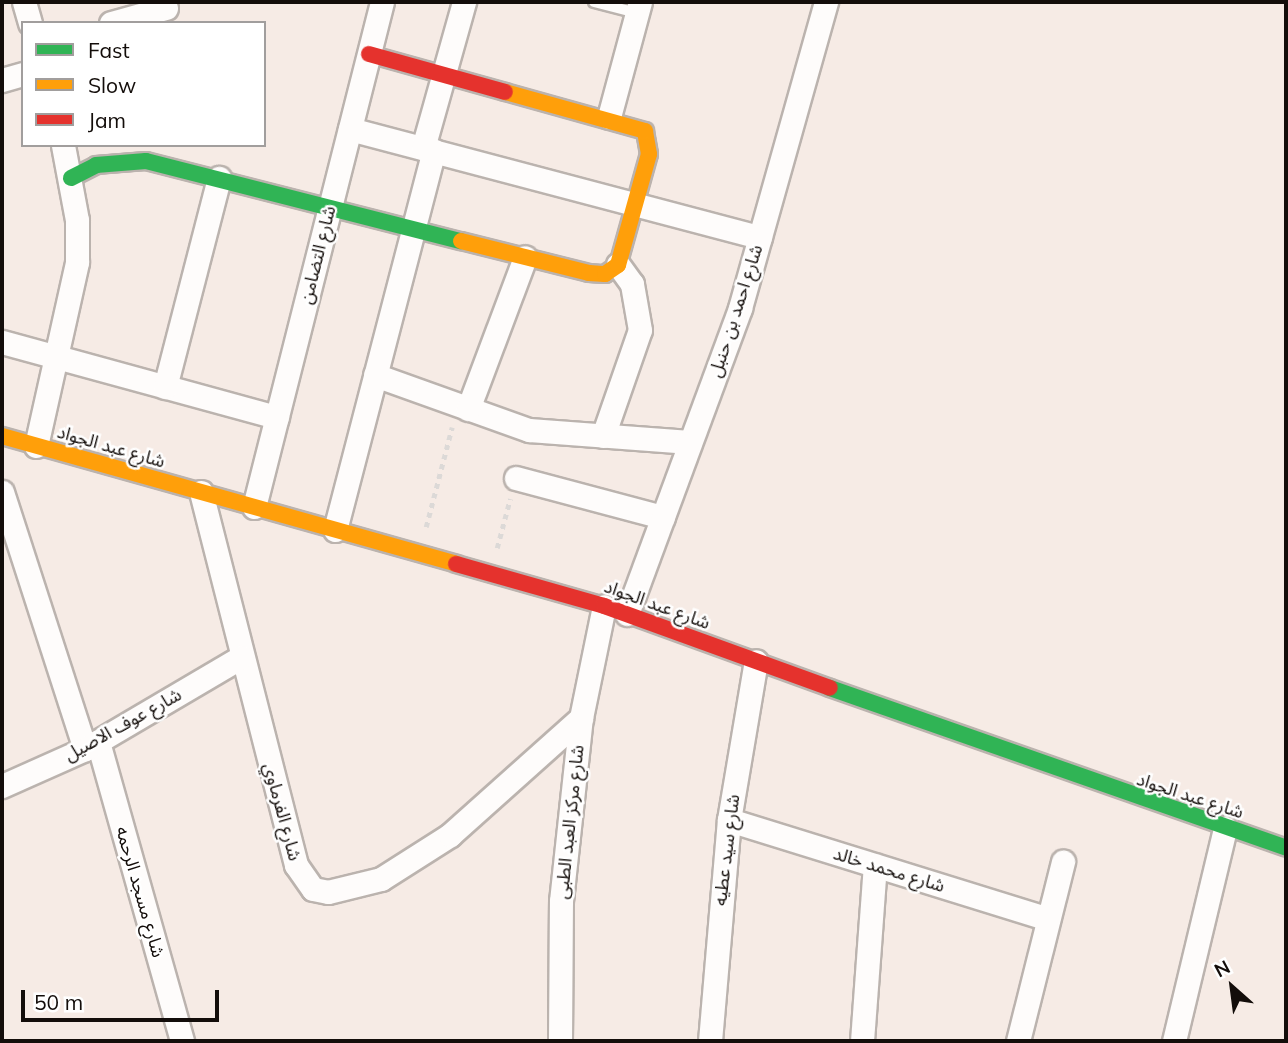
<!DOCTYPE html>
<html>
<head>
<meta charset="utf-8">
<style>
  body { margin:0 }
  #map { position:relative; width:1288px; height:1043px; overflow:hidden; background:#f6ebe5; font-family:Mulish,"Noto Sans Arabic",sans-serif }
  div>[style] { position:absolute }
  .path>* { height:4.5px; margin-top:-2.25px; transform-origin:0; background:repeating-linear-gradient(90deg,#dcd9d7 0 5px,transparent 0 10px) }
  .roads { filter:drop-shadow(2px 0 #bbb3ae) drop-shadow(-2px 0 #bbb3ae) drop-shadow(0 2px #bbb3ae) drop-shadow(0 -2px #bbb3ae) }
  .lane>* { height:10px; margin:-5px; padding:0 5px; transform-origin:5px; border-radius:5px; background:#fefcfb }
  .street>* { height:23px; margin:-11.5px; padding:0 11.5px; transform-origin:11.5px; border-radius:11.5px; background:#fefcfb }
  .fast>* { height:16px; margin:-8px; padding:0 8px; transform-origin:8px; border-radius:8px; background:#30b455 }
  .slow>* { height:16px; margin:-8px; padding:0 8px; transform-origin:8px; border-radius:8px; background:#ff9f0a }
  .jam>* { height:16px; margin:-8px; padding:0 8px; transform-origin:8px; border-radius:8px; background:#e5322d }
  span { translate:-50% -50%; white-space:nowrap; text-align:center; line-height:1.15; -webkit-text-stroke:5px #fff; paint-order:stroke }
  .street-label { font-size:18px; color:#130d0a }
  .frame { position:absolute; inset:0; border:4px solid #130d0a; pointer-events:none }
  .legend { position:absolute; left:21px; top:21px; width:245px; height:126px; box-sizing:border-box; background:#fff; border:2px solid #a19e9d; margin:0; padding:9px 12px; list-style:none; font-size:21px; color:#130d0a }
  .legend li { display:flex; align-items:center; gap:14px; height:35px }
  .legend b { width:35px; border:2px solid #a19e9d }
  .north { position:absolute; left:1197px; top:952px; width:70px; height:70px; -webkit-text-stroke:5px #fff; paint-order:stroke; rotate:332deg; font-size:19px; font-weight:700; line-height:28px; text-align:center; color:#130d0a }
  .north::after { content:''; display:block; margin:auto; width:24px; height:32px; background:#130d0a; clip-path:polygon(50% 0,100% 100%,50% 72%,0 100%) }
  .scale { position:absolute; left:21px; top:990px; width:198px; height:32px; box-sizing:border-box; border:4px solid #130d0a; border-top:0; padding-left:9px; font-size:21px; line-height:24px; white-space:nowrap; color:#130d0a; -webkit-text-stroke:5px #fff; paint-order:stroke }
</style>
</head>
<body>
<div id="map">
  <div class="path">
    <i style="left:426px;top:527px;width:103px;rotate:-75.4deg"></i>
    <i style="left:497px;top:548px;width:51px;rotate:-75.1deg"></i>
  </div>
  <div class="roads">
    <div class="lane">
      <i style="left:594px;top:2px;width:44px;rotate:14.3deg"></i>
    </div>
    <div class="street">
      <i style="left:24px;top:2px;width:22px;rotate:74deg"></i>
      <i style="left:111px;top:23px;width:57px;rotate:-15.3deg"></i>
      <i style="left:2px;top:80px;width:22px;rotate:-16deg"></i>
      <i style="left:609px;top:117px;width:119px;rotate:-74.9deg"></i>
      <i style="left:350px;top:129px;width:424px;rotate:14.8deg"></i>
      <i style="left:423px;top:148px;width:152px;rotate:-74.3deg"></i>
      <i style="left:2px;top:342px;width:285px;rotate:15.3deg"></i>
      <i style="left:375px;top:375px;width:164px;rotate:19.7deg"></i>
      <i style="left:529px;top:430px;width:161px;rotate:4.3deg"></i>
      <i style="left:165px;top:387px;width:216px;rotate:-75.5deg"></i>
      <i style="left:468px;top:409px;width:162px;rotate:-69.4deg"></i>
      <i style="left:603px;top:436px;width:112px;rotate:-70.8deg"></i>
      <i style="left:640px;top:330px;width:47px;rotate:-99.9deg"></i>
      <i style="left:632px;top:284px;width:24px;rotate:-126deg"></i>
      <i style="left:36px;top:446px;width:189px;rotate:-77.4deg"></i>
      <i style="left:77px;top:262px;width:42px;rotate:-90deg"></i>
      <i style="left:77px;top:220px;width:76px;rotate:-100.6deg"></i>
      <i style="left:516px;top:478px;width:152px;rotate:14.9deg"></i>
      <i style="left:2px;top:492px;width:270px;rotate:72.1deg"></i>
      <i style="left:201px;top:492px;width:385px;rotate:75.7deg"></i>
      <i style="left:296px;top:865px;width:29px;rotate:55deg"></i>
      <i style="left:313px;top:889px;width:15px;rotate:11deg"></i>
      <i style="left:328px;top:892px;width:55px;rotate:-13.8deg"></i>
      <i style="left:381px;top:879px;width:82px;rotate:-32.5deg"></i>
      <i style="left:450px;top:835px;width:176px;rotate:-41.8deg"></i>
      <i style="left:254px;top:507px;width:521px;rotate:-75.78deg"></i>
      <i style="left:335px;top:530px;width:392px;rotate:-75.4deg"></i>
      <i style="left:627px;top:614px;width:326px;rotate:-69.7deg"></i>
      <i style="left:740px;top:308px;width:318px;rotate:-74.3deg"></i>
      <i style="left:98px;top:742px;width:311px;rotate:74.3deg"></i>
      <i style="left:2px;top:786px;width:91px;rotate:-24deg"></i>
      <i style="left:85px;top:749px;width:181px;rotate:-30.5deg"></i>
      <i style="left:729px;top:820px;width:334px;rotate:17.2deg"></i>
      <i style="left:560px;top:1041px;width:140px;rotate:-89.6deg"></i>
      <i style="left:561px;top:901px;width:184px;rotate:-83.8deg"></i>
      <i style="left:581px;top:718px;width:114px;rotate:-78.4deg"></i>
      <i style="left:710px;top:1041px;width:222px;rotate:-85.1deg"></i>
      <i style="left:729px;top:820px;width:161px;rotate:-80.4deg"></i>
      <i style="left:862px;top:1041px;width:176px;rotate:-85.8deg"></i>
      <i style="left:1018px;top:1041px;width:185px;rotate:-75.9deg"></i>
      <i style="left:1174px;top:1041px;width:219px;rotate:-76.5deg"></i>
    </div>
    <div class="fast">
      <i style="left:71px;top:178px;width:28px;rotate:-27deg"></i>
      <i style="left:96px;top:165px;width:50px;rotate:-4.6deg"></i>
      <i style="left:146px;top:161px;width:325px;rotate:14.3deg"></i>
      <i style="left:830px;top:688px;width:483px;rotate:19.3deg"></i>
    </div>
    <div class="slow">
      <i style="left:461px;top:241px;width:132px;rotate:14deg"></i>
      <i style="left:589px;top:273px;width:16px;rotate:4deg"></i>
      <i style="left:605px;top:274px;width:16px;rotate:-35deg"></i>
      <i style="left:618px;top:265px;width:115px;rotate:-74.4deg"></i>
      <i style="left:649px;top:154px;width:23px;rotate:-100deg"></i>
      <i style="left:645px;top:131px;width:145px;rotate:-164.4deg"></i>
      <i style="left:2px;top:436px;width:472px;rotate:15.7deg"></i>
    </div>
    <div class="jam">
      <i style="left:369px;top:54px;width:141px;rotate:15.6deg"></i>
      <i style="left:456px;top:564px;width:154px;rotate:15.8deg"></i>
      <i style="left:604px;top:606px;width:240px;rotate:19.9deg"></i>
    </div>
  </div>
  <div class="street-label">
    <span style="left:318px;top:255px;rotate:-76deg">شارع التضامن</span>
    <span style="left:736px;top:311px;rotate:-72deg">شارع احمد بن حنبل</span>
    <span style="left:111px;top:447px;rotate:16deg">شارع عبد الجواد</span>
    <span style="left:657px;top:605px;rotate:20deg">شارع عبد الجواد</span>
    <span style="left:123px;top:725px;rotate:-29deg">شارع عوف الاصيل</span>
    <span style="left:1190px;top:796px;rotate:18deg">شارع عبد الجواد</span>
    <span style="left:282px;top:812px;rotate:75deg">شارع الفرماوي</span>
    <span style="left:570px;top:822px;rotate:-84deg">شارع مركز العبد الطبى</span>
    <span style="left:727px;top:850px;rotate:-83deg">شارع سيد عطيه</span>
    <span style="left:889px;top:870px;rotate:17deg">شارع محمد خالد</span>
    <span style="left:140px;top:892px;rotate:74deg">شارع مسجد الرحمه</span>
  </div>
  <div class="frame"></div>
  <ul class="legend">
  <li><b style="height:9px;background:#30b455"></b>Fast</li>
  <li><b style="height:9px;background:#ff9f0a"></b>Slow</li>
  <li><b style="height:9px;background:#e5322d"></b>Jam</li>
  </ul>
  <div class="north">N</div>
  <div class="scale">50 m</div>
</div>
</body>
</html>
